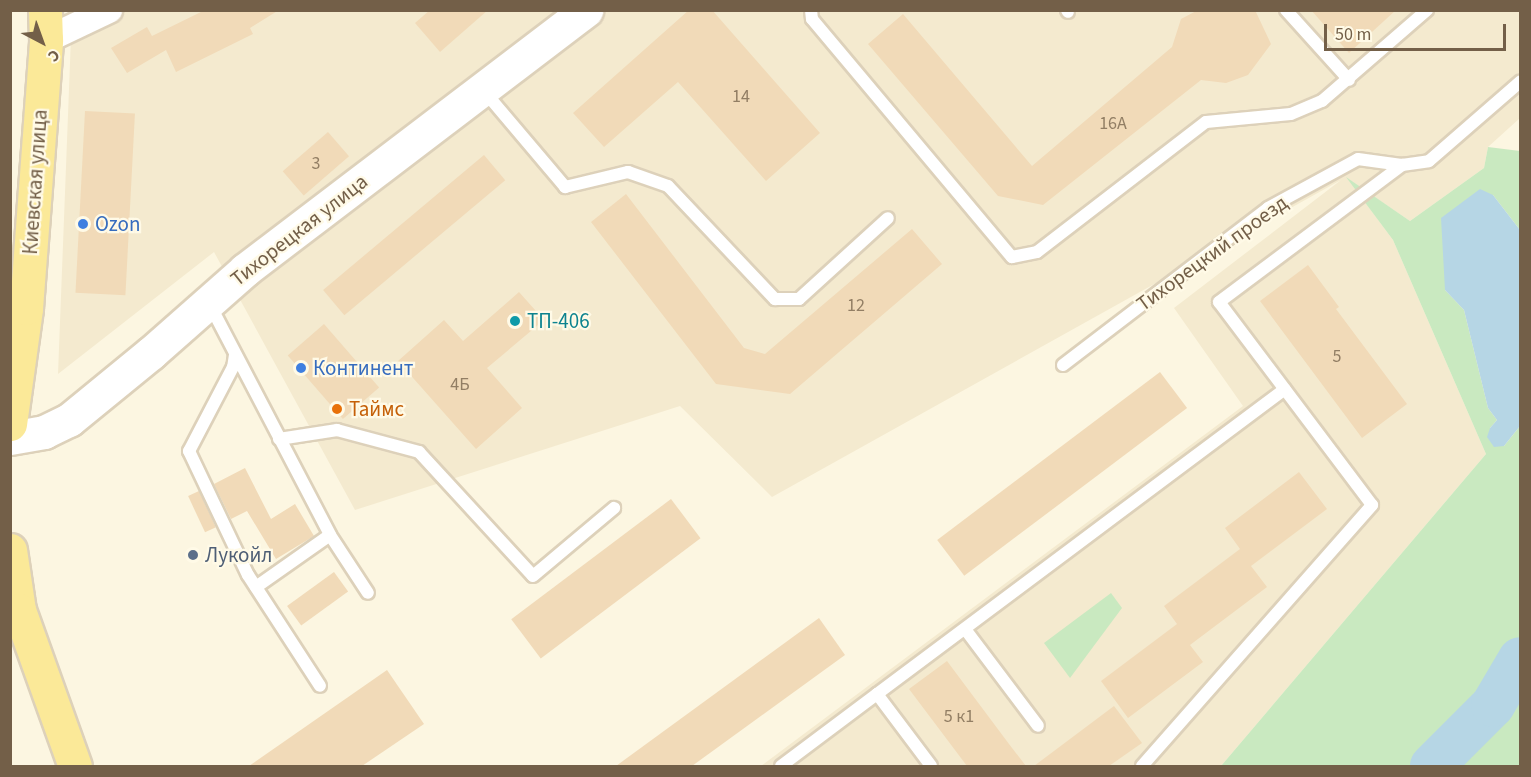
<!DOCTYPE html>
<html>
<head>
<meta charset="utf-8">
<style>
  body { margin:0 }
  #map { position:relative; width:1531px; height:777px; overflow:hidden; background:#fcf6e1; font-family:"Source Sans 3",sans-serif }
  div>[style] { position:absolute }
  .residential>* { inset:0; background:#f4eacf }
  .green>* { inset:0; background:#c9e9c0 }
  .water>* { inset:0; background:#b6d6e5 }
  .river>* { height:44px; margin:-22px; padding:0 22px; transform-origin:22px; border-radius:22px; background:#b6d6e5 }
  .building>* { inset:0; background:#f1dab8; transform-origin:0 0 }
  .roads { filter:drop-shadow(2px 0 #ddd1ba) drop-shadow(-2px 0 #ddd1ba) drop-shadow(0 2px #ddd1ba) drop-shadow(0 -2px #ddd1ba) }
  .lane>* { height:12px; margin:-6px; padding:0 6px; transform-origin:6px; border-radius:6px; background:#fff }
  .street>* { height:26px; margin:-13px; padding:0 13px; transform-origin:13px; border-radius:13px; background:#fff }
  .secondary>* { height:33px; margin:-16.5px; padding:0 16.5px; transform-origin:16.5px; border-radius:16.5px; background:#fff }
  .primary>* { height:33px; margin:-16.5px; padding:0 16.5px; transform-origin:16.5px; border-radius:16.5px; background:#fbe998 }
  .dots>* { width:16px; height:16px; translate:-50% -50%; box-sizing:border-box; border:3px solid #fffae7; border-radius:50% }
  span { translate:-50% -50%; white-space:nowrap; text-align:center; line-height:1.15; -webkit-text-stroke:4.5px #fffae7; paint-order:stroke }
  .number-label { font-size:18px; color:#927e64 }
  .number-label span { -webkit-text-stroke-width:0 }
  .street-label { font-size:21px; color:#735f48 }
  .shop-label { font-size:21px; color:#366cbe }
  .left { translate:0 -50%; text-align:left }
  .culture-label { font-size:21px; color:#0d838f }
  .food-label { font-size:21px; color:#c56008 }
  .service-label { font-size:21px; color:#4e5e75 }
  .frame { position:absolute; inset:0; border:12px solid #735f48; pointer-events:none }
  .north { position:absolute; left:12px; top:12px; width:60px; height:60px; -webkit-text-stroke:4px #fffae7; paint-order:stroke; rotate:139deg; font-size:16px; font-weight:700; line-height:24px; text-align:center; color:#735f48 }
  .north::after { content:''; display:block; margin:auto; width:21px; height:27px; background:#735f48; clip-path:polygon(50% 0,100% 100%,50% 72%,0 100%) }
  .scale { position:absolute; left:1324px; top:24px; width:182px; height:27px; box-sizing:border-box; border:3px solid #735f48; border-top:0; padding-left:8px; font-size:18px; line-height:21px; white-space:nowrap; color:#735f48; -webkit-text-stroke:4px #fffae7; paint-order:stroke }
</style>
</head>
<body>
<div id="map">
  <div class="residential">
    <i style="clip-path:polygon(72px 11px,1520px 11px,1520px 118px,1488px 147px,1484px 168px,1410px 221px,1348px 179px,1393px 240px,1486px 454px,1221px 766px,761px 766px,1243px 406px,1174px 308px,1341px 180px,772px 497px,680px 406px,355px 510px,214px 252px,58px 374px)"></i>
  </div>
  <div class="green">
    <i style="clip-path:polygon(1488px 147px,1520px 151px,1520px 230px,1493px 195px,1445px 290px,1464px 310px,1488px 408px,1497px 420px,1490px 428px,1504px 446px,1520px 426px,1520px 766px,1221px 766px,1486px 454px,1393px 240px,1346px 177px,1410px 221px,1484px 168px)"></i>
    <i style="clip-path:polygon(1111px 593px,1122px 608px,1070px 678px,1044px 643px)"></i>
  </div>
  <div class="water">
    <i style="clip-path:polygon(1480px 189px,1493px 195px,1520px 230px,1520px 426px,1504px 446px,1494px 447px,1487px 437px,1490px 428px,1497px 420px,1488px 408px,1464px 310px,1445px 290px,1441px 218px)"></i>
  </div>
  <div class="river">
    <i style="left:1432px;top:766px;width:86px;rotate:-45deg"></i>
    <i style="left:1493px;top:705px;width:53px;rotate:-59.6deg"></i>
  </div>
  <div class="building">
    <i style="clip-path:polygon(205px 10px,279px 10px,250px 28px,253px 34px,176px 72px,166px 50px,127px 73px,111px 48px,147px 27px,152px 36px)"></i>
    <i style="clip-path:polygon(430px 10px,488px 10px,440px 52px,415px 23px)"></i>
    <i style="clip-path:polygon(689px 10px,712px 10px,820px 133px,766px 181px,678px 82px,604px 147px,573px 113px)"></i>
    <i style="clip-path:polygon(1198px 10px,1255px 10px,1271px 44px,1248px 75px,1226px 83px,1201px 80px,1043px 205px,998px 196px,868px 44px,903px 14px,1032px 166px,1172px 47px,1181px 19px)"></i>
    <i style="clip-path:polygon(1311px 10px,1396px 10px,1349px 53px)"></i>
    <i style="left:85px;top:111px;width:50px;height:182px;rotate:3deg"></i>
    <i style="left:328px;top:132px;width:32px;height:60px;rotate:49deg"></i>
    <i style="left:484px;top:155px;width:33px;height:210px;rotate:50deg"></i>
    <i style="clip-path:polygon(626px 194px,744px 348px,765px 354px,912px 229px,942px 264px,790px 394px,716px 384px,591px 222px)"></i>
    <i style="clip-path:polygon(1308px 265px,1339px 307px,1336px 309px,1407px 404px,1362px 438px,1260px 301px)"></i>
    <i style="clip-path:polygon(519px 292px,544px 320px,487px 368px,522px 408px,476px 449px,398px 361px,444px 320px,463px 341px)"></i>
    <i style="left:324px;top:324px;width:84px;height:48px;rotate:49deg"></i>
    <i style="left:1160px;top:372px;width:45px;height:279px;rotate:53deg"></i>
    <i style="clip-path:polygon(245px 468px,271px 519px,295px 504px,314px 536px,276px 559px,247px 511px,231px 519px,214px 484px)"></i>
    <i style="clip-path:polygon(1299px 472px,1327px 509px,1251px 566px,1267px 587px,1190px 645px,1203px 662px,1128px 718px,1101px 681px,1177px 624px,1164px 606px,1240px 549px,1225px 528px)"></i>
    <i style="left:199px;top:491px;width:40px;height:12px;rotate:65deg"></i>
    <i style="left:671px;top:499px;width:49px;height:200px;rotate:53deg"></i>
    <i style="left:334px;top:572px;width:24px;height:58px;rotate:54deg"></i>
    <i style="clip-path:polygon(819px 618px,845px 655px,692px 766px,616px 766px)"></i>
    <i style="clip-path:polygon(947px 661px,1009px 744px,1026px 766px,967px 766px,909px 689px)"></i>
    <i style="clip-path:polygon(387px 670px,424px 724px,362px 766px,249px 766px)"></i>
    <i style="clip-path:polygon(1114px 706px,1142px 743px,1109px 766px,1034px 766px)"></i>
  </div>
  <div class="roads">
    <div class="lane">
      <i style="left:811px;top:10px;width:9px;rotate:84deg"></i>
      <i style="left:812px;top:19px;width:311px;rotate:50deg"></i>
      <i style="left:1012px;top:257px;width:25px;rotate:-11deg"></i>
      <i style="left:1037px;top:252px;width:213px;rotate:-37.6deg"></i>
      <i style="left:1206px;top:122px;width:85px;rotate:-5.4deg"></i>
      <i style="left:1291px;top:114px;width:34px;rotate:-23deg"></i>
      <i style="left:1322px;top:101px;width:139px;rotate:-40.9deg"></i>
      <i style="left:1067px;top:10px;width:2px;rotate:63deg"></i>
      <i style="left:1286px;top:10px;width:94px;rotate:48deg"></i>
      <i style="left:484px;top:91px;width:126px;rotate:49.8deg"></i>
      <i style="left:565px;top:187px;width:65px;rotate:-13.4deg"></i>
      <i style="left:628px;top:172px;width:42px;rotate:19.3deg"></i>
      <i style="left:668px;top:186px;width:156px;rotate:46.6deg"></i>
      <i style="left:775px;top:299px;width:24px"></i>
      <i style="left:799px;top:299px;width:120px;rotate:-42.3deg"></i>
      <i style="left:210px;top:305px;width:259px;rotate:62.4deg"></i>
      <i style="left:330px;top:535px;width:69px;rotate:56.8deg"></i>
      <i style="left:235px;top:355px;width:12px;rotate:99deg"></i>
      <i style="left:233px;top:367px;width:95px;rotate:117.6deg"></i>
      <i style="left:189px;top:451px;width:137px;rotate:64.6deg"></i>
      <i style="left:248px;top:575px;width:132px;rotate:57deg"></i>
      <i style="left:1063px;top:365px;width:258px;rotate:-37.4deg"></i>
      <i style="left:1268px;top:208px;width:102px;rotate:-28.6deg"></i>
      <i style="left:1358px;top:159px;width:44px;rotate:7.8deg"></i>
      <i style="left:1402px;top:165px;width:27px;rotate:-8deg"></i>
      <i style="left:1429px;top:161px;width:121px;rotate:-41deg"></i>
      <i style="left:279px;top:439px;width:59px;rotate:-8.8deg"></i>
      <i style="left:337px;top:430px;width:85px;rotate:15deg"></i>
      <i style="left:419px;top:452px;width:168px;rotate:47.4deg"></i>
      <i style="left:533px;top:576px;width:106px;rotate:-40deg"></i>
      <i style="left:256px;top:587px;width:90px;rotate:-35.1deg"></i>
      <i style="left:965px;top:629px;width:121px;rotate:53deg"></i>
      <i style="left:877px;top:694px;width:509px;rotate:-36.78deg"></i>
      <i style="left:781px;top:766px;width:120px;rotate:-36.9deg"></i>
      <i style="left:877px;top:694px;width:90px;rotate:53.1deg"></i>
      <i style="left:1142px;top:766px;width:348px;rotate:-48.6deg"></i>
      <i style="left:1372px;top:505px;width:254px;rotate:-127deg"></i>
      <i style="left:1219px;top:302px;width:229px;rotate:-36.8deg"></i>
    </div>
    <div class="street">
      <i style="left:46px;top:40px;width:70px;rotate:-25.5deg"></i>
    </div>
    <div class="secondary">
      <i style="left:10px;top:438px;width:35px;rotate:-10deg"></i>
      <i style="left:44px;top:432px;width:28px;rotate:-26deg"></i>
      <i style="left:69px;top:420px;width:106px;rotate:-39.3deg"></i>
      <i style="left:151px;top:353px;width:125px;rotate:-41.4deg"></i>
      <i style="left:245px;top:270px;width:429px;rotate:-37.3deg"></i>
    </div>
    <div class="primary">
      <i style="left:10px;top:424px;width:117px;rotate:-82.1deg"></i>
      <i style="left:26px;top:308px;width:269px;rotate:-85.7deg"></i>
      <i style="left:46px;top:40px;width:30px;rotate:-92deg"></i>
      <i style="left:10px;top:550px;width:61px;rotate:81.5deg"></i>
      <i style="left:19px;top:610px;width:166px;rotate:70.3deg"></i>
    </div>
  </div>
  <div class="dots">
    <i style="left:83px;top:224px;background:#3f7fe0"></i>
    <i style="left:515px;top:321px;background:#0f9aa8"></i>
    <i style="left:301px;top:368px;background:#3f7fe0"></i>
    <i style="left:337px;top:409px;background:#e8710a"></i>
    <i style="left:193px;top:555px;background:#5c6f8a"></i>
  </div>
  <div class="number-label">
    <span style="left:741px;top:97px">14</span>
    <span style="left:1113px;top:124px">16А</span>
    <span style="left:316px;top:164px">3</span>
    <span style="left:856px;top:306px">12</span>
    <span style="left:1337px;top:357px">5</span>
    <span style="left:460px;top:385px">4Б</span>
    <span style="left:959px;top:717px">5 к1</span>
  </div>
  <div class="street-label">
    <span style="left:35px;top:182px;rotate:-86deg">Киевская улица</span>
    <span style="left:299px;top:230px;rotate:-38deg">Тихорецкая улица</span>
    <span style="left:1212px;top:253px;rotate:-36deg">Тихорецкий проезд</span>
  </div>
  <div class="shop-label">
    <span class="left" style="left:95px;top:224px">Ozon</span>
    <span class="left" style="left:313px;top:368px">Континент</span>
  </div>
  <div class="culture-label">
    <span class="left" style="left:527px;top:321px">ТП-406</span>
  </div>
  <div class="food-label">
    <span class="left" style="left:349px;top:409px">Таймс</span>
  </div>
  <div class="service-label">
    <span class="left" style="left:205px;top:555px">Лукойл</span>
  </div>
  <div class="frame"></div>
  <div class="north">С</div>
  <div class="scale">50 m</div>
</div>
</body>
</html>
